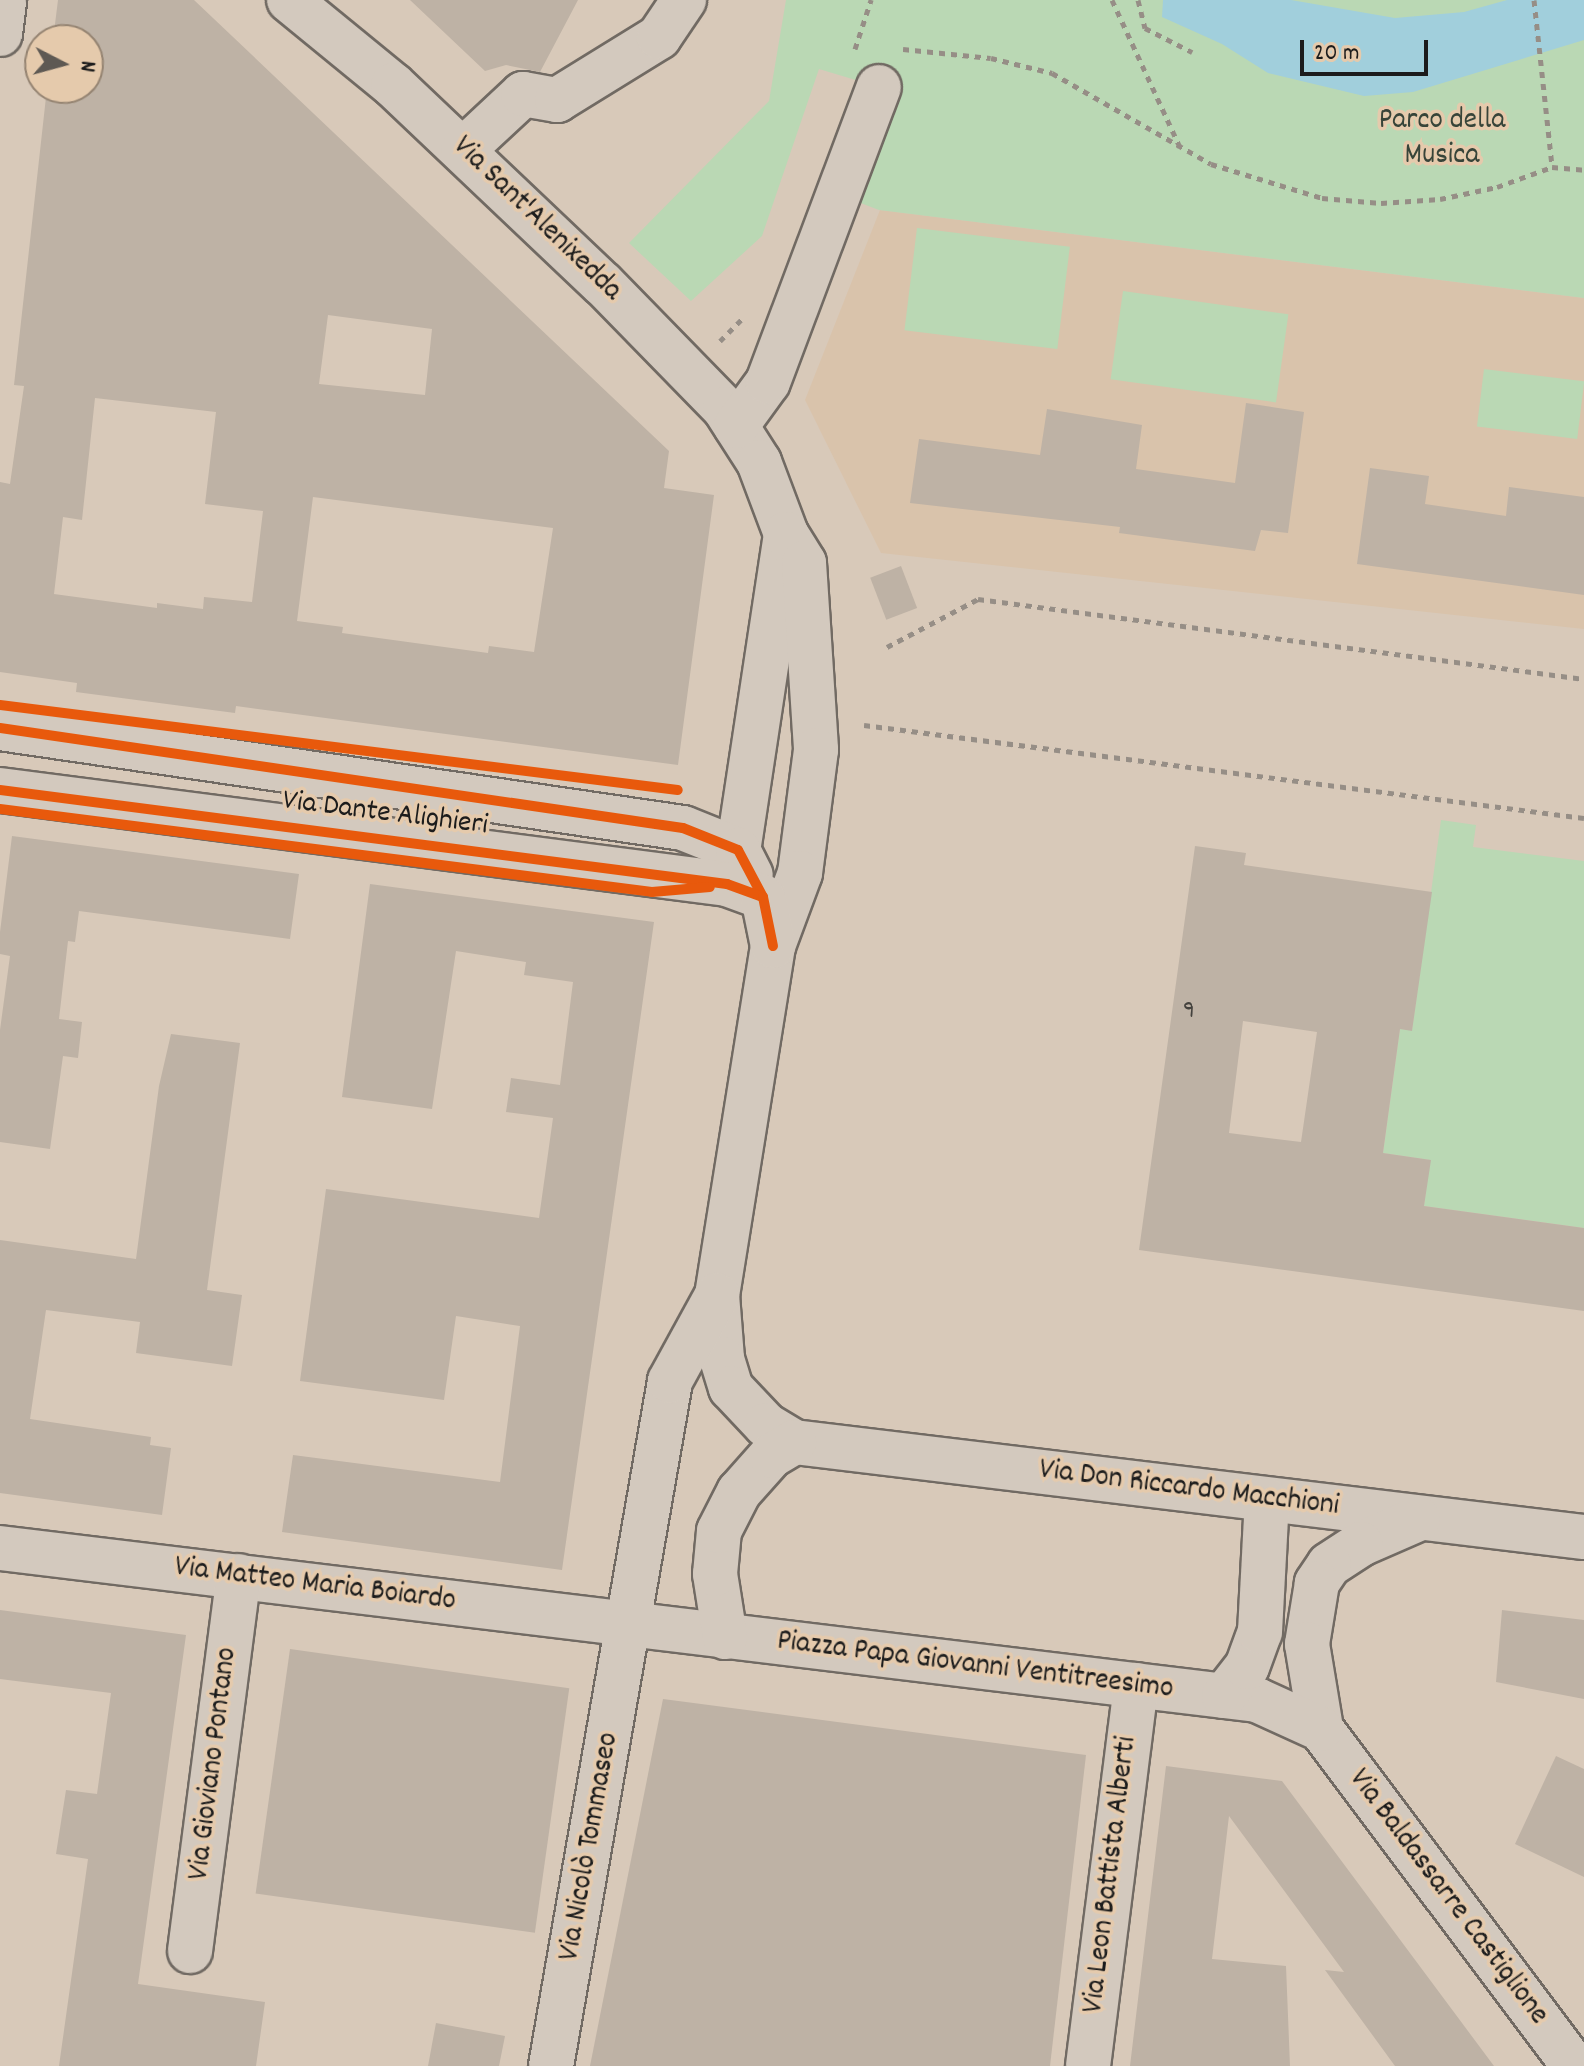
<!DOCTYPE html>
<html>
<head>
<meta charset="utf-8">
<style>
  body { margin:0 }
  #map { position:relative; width:1584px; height:2066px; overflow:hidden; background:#d8c9b9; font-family:Dekko,sans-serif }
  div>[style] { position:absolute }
  .built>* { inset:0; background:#d9c3ab }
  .green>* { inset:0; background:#bad8b4; transform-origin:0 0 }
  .water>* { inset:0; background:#a1cfdc }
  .building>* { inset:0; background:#beb2a5; transform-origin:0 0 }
  .path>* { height:5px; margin-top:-2.5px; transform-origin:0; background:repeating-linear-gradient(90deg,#968e86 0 6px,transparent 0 12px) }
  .roads { filter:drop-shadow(2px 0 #716a63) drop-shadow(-2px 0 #716a63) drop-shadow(0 2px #716a63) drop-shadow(0 -2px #716a63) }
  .minor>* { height:44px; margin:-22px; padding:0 22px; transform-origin:22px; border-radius:22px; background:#d3c9be }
  .cycleway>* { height:10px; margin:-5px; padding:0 5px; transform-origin:5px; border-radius:5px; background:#e8590c }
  span { translate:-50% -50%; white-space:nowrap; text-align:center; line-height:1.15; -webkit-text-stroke:7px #e5caac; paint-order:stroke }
  .number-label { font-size:26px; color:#44423e }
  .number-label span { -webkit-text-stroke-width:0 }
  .park-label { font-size:30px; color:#374439 }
  .street-label { font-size:30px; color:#1c1c1c }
  .north { position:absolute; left:24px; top:24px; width:80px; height:80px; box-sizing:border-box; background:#e5caac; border:2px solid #958472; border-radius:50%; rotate:96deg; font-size:22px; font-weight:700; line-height:32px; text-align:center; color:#1c1c1c }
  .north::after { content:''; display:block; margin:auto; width:28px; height:36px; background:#5e5953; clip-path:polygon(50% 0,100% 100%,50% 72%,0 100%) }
  .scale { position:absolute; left:1300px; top:40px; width:128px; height:36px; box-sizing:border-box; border:4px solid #1c1c1c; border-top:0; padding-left:10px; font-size:24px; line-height:28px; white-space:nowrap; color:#1c1c1c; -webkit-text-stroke:6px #e5caac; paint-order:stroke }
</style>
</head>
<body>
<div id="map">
  <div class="built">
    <i style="clip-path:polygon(880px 210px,1584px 298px,1584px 629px,881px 553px,805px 400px)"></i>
  </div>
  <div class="green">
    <i style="clip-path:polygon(786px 0,1584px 0,1584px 298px,879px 210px,858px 202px,899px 93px,819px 69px,762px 236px,691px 301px,629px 243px,769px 101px)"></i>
    <i style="left:917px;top:228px;width:154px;height:103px;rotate:7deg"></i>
    <i style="left:1123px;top:291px;width:167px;height:89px;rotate:8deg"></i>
    <i style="left:1484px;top:369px;width:101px;height:58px;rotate:7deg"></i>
    <i style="clip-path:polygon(1441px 820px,1476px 825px,1473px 847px,1584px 861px,1584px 1228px,1424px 1206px,1430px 1160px,1383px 1153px,1400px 1029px,1412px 1030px)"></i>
  </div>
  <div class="water">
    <i style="clip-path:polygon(1163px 0,1291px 0,1395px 18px,1464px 12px,1507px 0,1584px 0,1584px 40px,1413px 92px,1364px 96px,1268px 73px,1222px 44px,1162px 17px)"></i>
  </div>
  <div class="building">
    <i style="clip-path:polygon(evenodd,58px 0,194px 0,669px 451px,664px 488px,714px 495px,678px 765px,236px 706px,235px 713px,76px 692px,77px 683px,0 672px,0 482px,10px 484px,24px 386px,14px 385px,47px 88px,88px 88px,88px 40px,53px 40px,58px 0,328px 315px,432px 329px,425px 395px,319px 384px,328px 315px,58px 0,95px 398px,216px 412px,205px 504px,263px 511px,252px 602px,204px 597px,203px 609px,157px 603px,157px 608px,54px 594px,63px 517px,82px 520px,95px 398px,58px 0,313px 497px,553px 528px,534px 652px,489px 646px,488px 653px,342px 633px,343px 627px,297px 621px,313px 497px)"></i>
    <i style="clip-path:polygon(410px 0,578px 0,540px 72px,506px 65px,485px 71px)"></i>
    <i style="clip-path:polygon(1246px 403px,1304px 412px,1288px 533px,1261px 530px,1255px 551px,1119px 533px,1120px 527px,910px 503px,919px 439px,1040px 455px,1047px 409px,1142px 425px,1136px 469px,1235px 483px)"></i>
    <i style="clip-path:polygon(1370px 468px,1429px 476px,1425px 504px,1506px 516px,1509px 487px,1584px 497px,1584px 595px,1357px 564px)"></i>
    <i style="left:901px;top:566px;width:45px;height:33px;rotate:69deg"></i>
    <i style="clip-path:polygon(12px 836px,299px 874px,290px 939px,79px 911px,75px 942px,68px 941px,59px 1019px,82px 1022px,78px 1058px,63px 1056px,50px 1149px,0 1142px,0 1030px,10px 956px,0 954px,0 932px)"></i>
    <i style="clip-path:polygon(evenodd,1195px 846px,1246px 853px,1244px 865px,1432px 892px,1412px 1031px,1400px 1029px,1383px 1153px,1431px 1160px,1424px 1206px,1584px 1228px,1584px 1311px,1139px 1250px,1195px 846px,1243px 1021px,1317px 1032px,1301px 1142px,1229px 1133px,1243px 1021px)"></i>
    <i style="clip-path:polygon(370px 884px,654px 922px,562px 1570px,282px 1532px,293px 1455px,500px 1482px,520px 1326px,456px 1316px,444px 1400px,300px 1381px,326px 1189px,539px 1218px,553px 1118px,506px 1112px,511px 1078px,560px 1085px,573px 982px,524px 975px,526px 962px,456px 951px,432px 1109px,342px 1097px)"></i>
    <i style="clip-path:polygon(171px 1034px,240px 1043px,207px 1290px,242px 1295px,232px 1366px,136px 1353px,140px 1322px,46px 1310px,30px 1419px,151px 1437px,150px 1445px,171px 1448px,162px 1515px,0 1493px,0 1240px,136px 1259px,159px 1086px)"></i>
    <i style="clip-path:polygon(0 1610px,186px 1635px,138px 1984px,265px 2002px,256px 2066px,59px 2066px,88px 1859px,56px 1854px,66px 1790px,97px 1794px,111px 1693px,0 1679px)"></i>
    <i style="clip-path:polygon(1502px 1610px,1584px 1620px,1584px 1699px,1496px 1682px)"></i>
    <i style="left:290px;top:1649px;width:282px;height:247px;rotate:8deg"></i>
    <i style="clip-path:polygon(663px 1699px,1086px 1755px,1050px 2066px,590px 2066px)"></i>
    <i style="clip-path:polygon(1556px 1756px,1584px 1769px,1584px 1877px,1515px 1844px)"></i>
    <i style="clip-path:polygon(1166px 1766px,1282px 1781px,1494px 2066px,1395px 2066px,1325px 1970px,1344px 1972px,1229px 1816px,1212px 1959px,1286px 1966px,1290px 2066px,1130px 2066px)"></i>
    <i style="clip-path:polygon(436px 2023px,505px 2036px,499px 2066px,428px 2066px)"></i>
  </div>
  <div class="path">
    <i style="left:1112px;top:0;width:162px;rotate:65.2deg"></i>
    <i style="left:1138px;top:0;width:29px;rotate:76deg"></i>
    <i style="left:1145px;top:28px;width:53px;rotate:27.1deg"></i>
    <i style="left:1534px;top:0;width:168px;rotate:83.8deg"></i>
    <i style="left:855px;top:49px;width:52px;rotate:-71.9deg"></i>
    <i style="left:903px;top:49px;width:88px;rotate:5.8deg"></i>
    <i style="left:991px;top:58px;width:63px;rotate:13.8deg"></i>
    <i style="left:1052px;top:73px;width:183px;rotate:29.8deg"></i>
    <i style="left:1211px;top:164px;width:116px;rotate:17deg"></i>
    <i style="left:1322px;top:198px;width:59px;rotate:4.8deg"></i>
    <i style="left:1381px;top:203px;width:59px;rotate:-3.9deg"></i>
    <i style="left:1440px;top:199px;width:58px;rotate:-11.9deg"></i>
    <i style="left:1497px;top:187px;width:59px;rotate:-20deg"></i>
    <i style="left:1552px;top:167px;width:32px;rotate:5deg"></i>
    <i style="left:720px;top:341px;width:31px;rotate:-45deg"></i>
    <i style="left:887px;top:647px;width:103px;rotate:-27.8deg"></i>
    <i style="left:978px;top:599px;width:611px;rotate:7.52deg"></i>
    <i style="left:864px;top:725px;width:726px;rotate:7.36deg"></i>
  </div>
  <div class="roads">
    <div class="minor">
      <i style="left:289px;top:0;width:134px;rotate:39.3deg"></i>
      <i style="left:393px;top:85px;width:289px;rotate:43.5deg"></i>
      <i style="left:603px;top:284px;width:175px;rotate:45.7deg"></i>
      <i style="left:725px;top:409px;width:63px;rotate:57.3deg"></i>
      <i style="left:759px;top:462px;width:77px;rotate:69.4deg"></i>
      <i style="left:786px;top:534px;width:320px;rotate:98.6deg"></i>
      <i style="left:0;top:34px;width:34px;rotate:-83deg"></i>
      <i style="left:463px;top:150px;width:82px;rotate:-43deg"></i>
      <i style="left:523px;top:94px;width:35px;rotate:10deg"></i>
      <i style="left:557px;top:100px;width:120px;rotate:-31.7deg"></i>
      <i style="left:659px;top:37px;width:45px;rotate:-56deg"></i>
      <i style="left:736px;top:426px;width:54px;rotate:-54deg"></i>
      <i style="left:768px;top:382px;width:315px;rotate:-69.4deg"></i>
      <i style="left:786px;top:534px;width:34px;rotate:58deg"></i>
      <i style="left:804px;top:563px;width:187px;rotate:86.3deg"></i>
      <i style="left:816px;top:750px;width:124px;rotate:97.4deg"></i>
      <i style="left:800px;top:873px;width:78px;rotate:110.3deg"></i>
      <i style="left:773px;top:946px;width:353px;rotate:99.1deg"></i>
      <i style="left:717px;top:1295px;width:64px;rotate:85.5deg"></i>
      <i style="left:722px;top:1359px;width:30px;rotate:73deg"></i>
      <i style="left:731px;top:1388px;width:51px;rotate:46.6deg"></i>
      <i style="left:766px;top:1425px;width:33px;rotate:31deg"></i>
      <i style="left:794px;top:1442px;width:796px;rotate:6.86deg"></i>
      <i style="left:0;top:728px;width:690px;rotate:8.33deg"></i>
      <i style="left:683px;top:828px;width:59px;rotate:21.8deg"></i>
      <i style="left:738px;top:850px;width:28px;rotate:63deg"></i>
      <i style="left:0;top:790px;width:733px;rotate:7.37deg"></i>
      <i style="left:727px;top:884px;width:38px;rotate:20deg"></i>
      <i style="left:763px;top:897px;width:50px;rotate:78.5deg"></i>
      <i style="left:1418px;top:1519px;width:62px;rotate:156.3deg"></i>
      <i style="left:1361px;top:1544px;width:38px;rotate:147deg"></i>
      <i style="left:1329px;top:1565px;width:22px;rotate:124deg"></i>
      <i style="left:1317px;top:1583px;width:62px;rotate:99.3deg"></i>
      <i style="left:1307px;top:1644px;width:86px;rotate:80.6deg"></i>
      <i style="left:1321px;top:1729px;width:421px;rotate:53.1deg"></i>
      <i style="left:0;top:1548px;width:1266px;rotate:6.89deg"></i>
      <i style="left:1257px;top:1700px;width:70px;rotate:24.4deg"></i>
      <i style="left:725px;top:1637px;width:64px;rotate:-99deg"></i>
      <i style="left:715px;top:1574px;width:43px;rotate:-84.7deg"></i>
      <i style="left:719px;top:1531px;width:44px;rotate:-62.9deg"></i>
      <i style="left:739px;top:1492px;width:48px;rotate:-48.4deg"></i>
      <i style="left:771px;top:1456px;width:27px;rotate:-31deg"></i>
      <i style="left:1224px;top:1696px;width:37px;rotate:-52deg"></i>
      <i style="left:1247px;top:1667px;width:37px;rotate:-70deg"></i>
      <i style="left:1260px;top:1632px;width:132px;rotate:-87deg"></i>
      <i style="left:190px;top:1951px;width:378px;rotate:-82.6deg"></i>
      <i style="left:551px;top:2066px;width:695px;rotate:-80.14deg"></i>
      <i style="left:670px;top:1381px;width:98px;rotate:-61.3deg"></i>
      <i style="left:1088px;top:2066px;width:384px;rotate:-82.8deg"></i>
    </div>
  </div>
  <div class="cycleway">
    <i style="left:0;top:705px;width:683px;rotate:7.15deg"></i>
    <i style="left:0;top:728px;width:690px;rotate:8.33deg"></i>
    <i style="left:683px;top:828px;width:59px;rotate:21.8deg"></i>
    <i style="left:738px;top:850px;width:53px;rotate:62deg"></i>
    <i style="left:0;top:790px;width:733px;rotate:7.37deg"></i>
    <i style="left:727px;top:884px;width:38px;rotate:20deg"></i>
    <i style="left:763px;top:897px;width:50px;rotate:78.5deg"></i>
    <i style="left:0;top:809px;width:657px;rotate:7.25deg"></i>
    <i style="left:652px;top:892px;width:58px;rotate:-4.9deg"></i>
  </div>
  <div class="number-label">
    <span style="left:1189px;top:1012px">9</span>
  </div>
  <div class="park-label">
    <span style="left:1442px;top:139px">Parco della<br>Musica</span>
  </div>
  <div class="street-label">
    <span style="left:536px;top:220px;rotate:44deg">Via Sant'Alenixedda</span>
    <span style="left:385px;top:815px;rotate:7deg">Via Dante Alighieri</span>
    <span style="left:1189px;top:1490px;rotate:7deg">Via Don Riccardo Macchioni</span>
    <span style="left:315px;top:1586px;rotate:7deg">Via Matteo Maria Boiardo</span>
    <span style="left:975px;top:1667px;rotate:7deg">Piazza Papa Giovanni Ventitreesimo</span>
    <span style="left:215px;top:1764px;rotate:-83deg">Via Gioviano Pontano</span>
    <span style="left:591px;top:1847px;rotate:-80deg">Via Nicolò Tommaseo</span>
    <span style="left:1112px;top:1875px;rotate:-83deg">Via Leon Battista Alberti</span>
    <span style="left:1447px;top:1898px;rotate:53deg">Via Baldassarre Castiglione</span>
  </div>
  <div class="north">N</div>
  <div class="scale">20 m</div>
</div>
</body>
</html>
